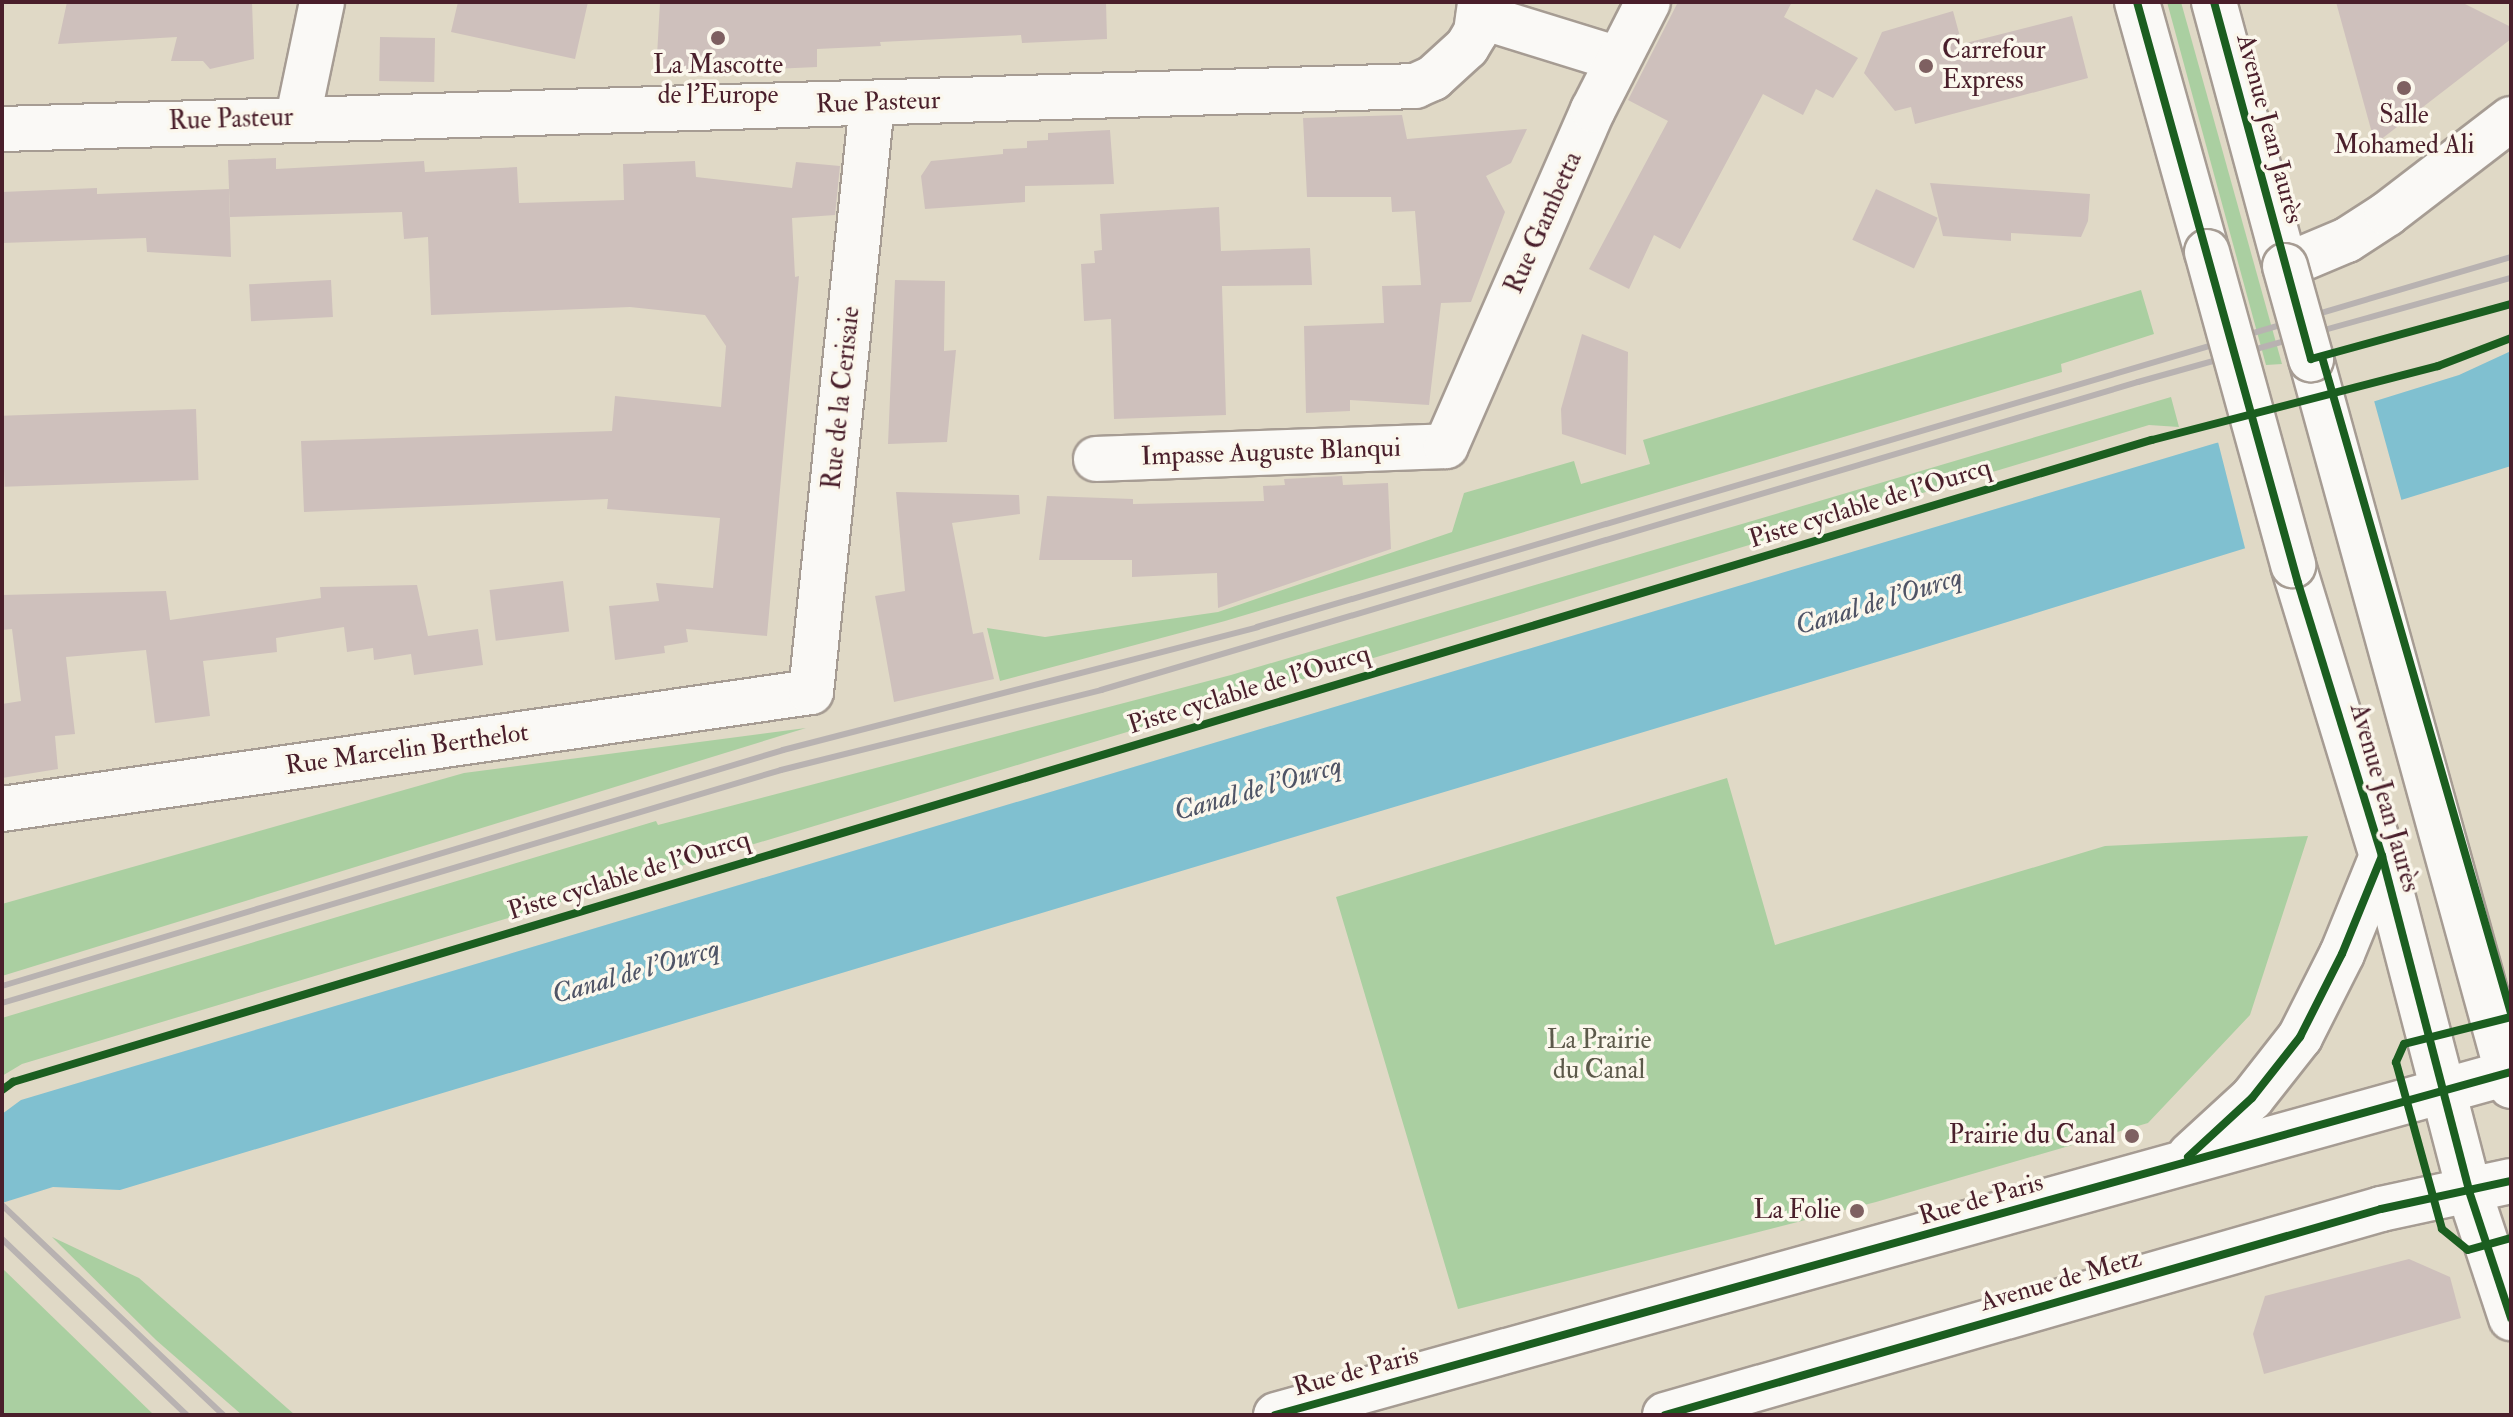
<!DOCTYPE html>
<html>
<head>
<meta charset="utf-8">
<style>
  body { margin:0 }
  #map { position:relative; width:2513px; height:1417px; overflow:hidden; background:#e0d9c6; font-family:"IM FELL Double Pica",serif }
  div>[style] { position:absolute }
  .green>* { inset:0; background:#aacfa1 }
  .water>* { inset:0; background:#80c0d0 }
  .pier>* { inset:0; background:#e0d9c6 }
  .building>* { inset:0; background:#cec0bc; transform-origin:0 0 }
  .roads { filter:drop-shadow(2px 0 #a69c93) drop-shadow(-2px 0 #a69c93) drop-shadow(0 2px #a69c93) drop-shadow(0 -2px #a69c93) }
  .minor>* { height:44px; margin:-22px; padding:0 22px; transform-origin:22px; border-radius:22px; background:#faf9f6 }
  .major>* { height:44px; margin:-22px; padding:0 22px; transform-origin:22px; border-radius:22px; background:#faf9f6 }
  .rail>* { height:6px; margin:-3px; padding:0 3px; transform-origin:3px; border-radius:3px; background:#b8b2b1 }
  .bridges { filter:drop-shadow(2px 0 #a69c93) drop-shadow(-2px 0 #a69c93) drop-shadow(0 2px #a69c93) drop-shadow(0 -2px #a69c93) }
  .major-bridge>* { height:44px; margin:-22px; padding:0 22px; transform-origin:22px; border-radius:22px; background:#faf9f6 }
  .cycleway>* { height:8px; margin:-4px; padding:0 4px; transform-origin:4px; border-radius:4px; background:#1b5e20 }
  .dots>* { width:22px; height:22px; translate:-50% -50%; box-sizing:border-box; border:4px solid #fbf7ec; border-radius:50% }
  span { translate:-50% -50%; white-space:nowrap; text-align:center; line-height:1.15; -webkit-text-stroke:7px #fbf7ec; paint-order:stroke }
  .poi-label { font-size:26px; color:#4a1f2b }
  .left { translate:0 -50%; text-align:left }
  .right { translate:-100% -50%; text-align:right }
  .street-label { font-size:26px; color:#4a1f2b }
  .park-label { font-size:26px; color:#5c594a }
  .water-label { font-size:28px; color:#4f5466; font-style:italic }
  .frame { position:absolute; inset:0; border:4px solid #4a1f2b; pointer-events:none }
</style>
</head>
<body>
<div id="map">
  <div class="green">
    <i style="clip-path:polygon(2167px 2px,2181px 2px,2282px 364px,2266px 365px)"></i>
    <i style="clip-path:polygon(2141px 290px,2154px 334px,2061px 364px,2062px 372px,1225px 621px,1000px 681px,987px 628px,1045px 637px,1218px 612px,1452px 532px,1464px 493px,1574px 461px,1581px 484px,1650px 464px,1643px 440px)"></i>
    <i style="clip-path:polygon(2171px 397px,2179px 427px,2149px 425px,22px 1064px,2px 1076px,2px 1018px,656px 821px,658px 825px,1231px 675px)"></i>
    <i style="clip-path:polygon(806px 728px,2px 976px,2px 904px,464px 773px)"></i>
    <i style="clip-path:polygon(1727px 778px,1775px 945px,2105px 846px,2308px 836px,2250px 1015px,2148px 1123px,1876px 1202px,1458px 1309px,1336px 897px)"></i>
    <i style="clip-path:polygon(52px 1237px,139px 1278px,295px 1415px,242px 1415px,156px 1340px)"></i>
    <i style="clip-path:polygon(2px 1268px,154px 1415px,2px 1415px)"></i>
  </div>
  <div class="water">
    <i style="clip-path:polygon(2511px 351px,2511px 466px,1920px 649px,120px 1190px,53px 1187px,2px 1203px,2px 1114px,21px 1100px,2216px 443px,2282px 430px,2459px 375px)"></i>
  </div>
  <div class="pier">
    <i style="clip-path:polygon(2373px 397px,2402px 502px,2246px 552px,2217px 438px,2281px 426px)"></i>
  </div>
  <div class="building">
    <i style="clip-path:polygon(67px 2px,252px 2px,254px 59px,210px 69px,203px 61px,171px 61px,177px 37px,58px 44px)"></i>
    <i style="clip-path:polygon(458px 2px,588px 2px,575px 59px,451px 32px)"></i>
    <i style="clip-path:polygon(660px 2px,1106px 2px,1107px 39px,1022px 43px,1021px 35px,880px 42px,881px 46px,817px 49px,817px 67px,656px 74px)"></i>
    <i style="clip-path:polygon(1678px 2px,1792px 2px,1784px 17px,1858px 58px,1833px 98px,1816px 89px,1803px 115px,1763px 94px,1680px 249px,1654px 235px,1629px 289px,1589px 269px,1668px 121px,1628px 100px)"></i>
    <i style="clip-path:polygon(2336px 2px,2461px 2px,2511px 27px,2511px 39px,2375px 144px)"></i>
    <i style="clip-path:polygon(1953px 11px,1962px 44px,2072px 16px,2088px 78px,1915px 124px,1911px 107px,1895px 111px,1864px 73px,1882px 32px)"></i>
    <i style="left:435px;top:38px;width:44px;height:55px;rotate:91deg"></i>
    <i style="clip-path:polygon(1402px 115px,1407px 139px,1527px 129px,1511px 163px,1486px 176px,1505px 212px,1471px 302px,1441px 303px,1429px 405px,1350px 400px,1350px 411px,1306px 413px,1304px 326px,1384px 323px,1382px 286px,1421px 285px,1415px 211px,1392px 212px,1391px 197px,1307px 197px,1303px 118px)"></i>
    <i style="clip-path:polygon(1110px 130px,1114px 184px,1025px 186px,1025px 202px,925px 209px,921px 176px,931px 161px,1003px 154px,1003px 149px,1027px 148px,1027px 141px,1048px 140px,1048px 133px)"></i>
    <i style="clip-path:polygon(276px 158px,276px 169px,424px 161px,425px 172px,517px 167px,519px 203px,624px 200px,623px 164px,695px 161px,696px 177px,792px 188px,796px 162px,840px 166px,835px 215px,792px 218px,795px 277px,799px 276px,767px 636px,686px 629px,688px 642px,664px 646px,665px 653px,615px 660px,609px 606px,659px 601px,656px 583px,713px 588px,720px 518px,607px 509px,608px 499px,304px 512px,301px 441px,612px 431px,615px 396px,721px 407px,726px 346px,705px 315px,630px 307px,431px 315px,428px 237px,404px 239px,402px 212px,230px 217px,228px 160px)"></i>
    <i style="clip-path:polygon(1930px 183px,2090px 194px,2088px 221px,2081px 237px,2011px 233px,2011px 241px,1943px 236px)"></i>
    <i style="clip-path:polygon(97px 188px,97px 194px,229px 189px,231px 257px,147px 252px,146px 238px,2px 243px,2px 192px)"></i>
    <i style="left:1876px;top:189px;width:68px;height:56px;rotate:25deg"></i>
    <i style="clip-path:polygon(1219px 207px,1221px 251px,1310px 248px,1312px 285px,1222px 286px,1226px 415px,1114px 419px,1111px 319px,1084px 321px,1081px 264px,1095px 263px,1094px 251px,1102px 250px,1100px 214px)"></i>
    <i style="left:331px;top:280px;width:37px;height:82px;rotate:87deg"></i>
    <i style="clip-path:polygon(895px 280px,945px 281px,944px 351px,956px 350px,947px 442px,888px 444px)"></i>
    <i style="clip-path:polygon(1582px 334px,1628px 352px,1626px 455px,1562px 434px,1561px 409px)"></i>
    <i style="left:196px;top:409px;width:71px;height:194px;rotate:88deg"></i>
    <i style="clip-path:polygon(1342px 476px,1343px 485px,1388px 483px,1391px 549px,1218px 608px,1217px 573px,1132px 577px,1132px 560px,1039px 560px,1047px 496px,1133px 499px,1133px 504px,1264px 501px,1263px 486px,1285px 485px,1284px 479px)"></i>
    <i style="clip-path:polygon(896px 492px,1019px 495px,1020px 514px,952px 523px,973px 634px,983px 632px,994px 679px,894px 702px,875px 596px,905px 591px)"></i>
    <i style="left:563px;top:581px;width:51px;height:74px;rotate:83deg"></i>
    <i style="clip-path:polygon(417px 585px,428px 636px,478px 629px,483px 665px,414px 675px,411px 654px,374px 660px,373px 648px,347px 652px,344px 627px,276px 638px,277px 652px,203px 661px,210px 716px,155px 723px,146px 650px,66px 657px,75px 734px,55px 736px,58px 769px,2px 778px,2px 704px,21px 701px,12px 629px,2px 630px,2px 595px,166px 591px,170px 620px,321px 598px,320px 587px)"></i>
    <i style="clip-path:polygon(2409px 1259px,2450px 1277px,2461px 1318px,2264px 1374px,2253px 1334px,2265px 1296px)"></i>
  </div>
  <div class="roads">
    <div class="minor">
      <i style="left:1479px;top:16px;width:145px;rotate:17.2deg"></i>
      <i style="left:298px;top:117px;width:117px;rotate:-78.2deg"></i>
      <i style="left:2px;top:129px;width:1414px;rotate:-1.74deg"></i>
      <i style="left:1415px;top:86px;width:20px;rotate:-24deg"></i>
      <i style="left:1433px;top:78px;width:46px;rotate:-42.4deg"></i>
      <i style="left:1467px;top:47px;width:17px;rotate:-59deg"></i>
      <i style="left:1476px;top:32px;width:30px;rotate:-82deg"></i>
      <i style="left:2285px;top:266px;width:67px;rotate:-22.8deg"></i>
      <i style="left:2347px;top:240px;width:48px;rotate:-33deg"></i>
      <i style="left:2387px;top:214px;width:156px;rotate:-37.5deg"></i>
      <i style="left:1096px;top:459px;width:350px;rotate:-2.1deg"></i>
      <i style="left:1446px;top:446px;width:367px;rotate:-66.4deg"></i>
      <i style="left:1593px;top:110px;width:121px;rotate:-63deg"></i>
      <i style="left:2px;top:809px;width:817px;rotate:-8.23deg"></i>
      <i style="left:811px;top:692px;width:591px;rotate:-84.08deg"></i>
    </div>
    <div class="major">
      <i style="left:2137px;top:2px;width:260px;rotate:74.4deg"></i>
      <i style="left:2214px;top:2px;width:273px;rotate:74.9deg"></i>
      <i style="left:2311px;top:359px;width:754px;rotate:74.62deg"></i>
      <i style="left:2293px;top:565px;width:304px;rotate:73deg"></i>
      <i style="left:2382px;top:856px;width:346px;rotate:75.4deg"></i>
      <i style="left:2469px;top:1191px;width:134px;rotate:71.7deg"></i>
      <i style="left:2190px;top:1155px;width:84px;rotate:-42.6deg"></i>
      <i style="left:2252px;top:1098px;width:78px;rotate:-51.8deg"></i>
      <i style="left:2300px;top:1037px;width:93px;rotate:-63.2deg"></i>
      <i style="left:2342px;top:954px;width:106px;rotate:-67.8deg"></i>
      <i style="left:1276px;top:1415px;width:1282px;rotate:-15.52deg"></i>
      <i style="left:1665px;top:1415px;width:745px;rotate:-16.05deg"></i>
      <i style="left:2381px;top:1209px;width:133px;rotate:-12.2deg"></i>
    </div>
  </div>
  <div class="rail">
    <i style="left:2px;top:986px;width:816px;rotate:-16.81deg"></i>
    <i style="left:783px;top:750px;width:490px;rotate:-14.5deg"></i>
    <i style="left:1257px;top:627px;width:1307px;rotate:-16.44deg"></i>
    <i style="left:2px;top:1003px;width:813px;rotate:-16.65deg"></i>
    <i style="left:781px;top:770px;width:330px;rotate:-14deg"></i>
    <i style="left:1101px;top:690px;width:1082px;rotate:-16.54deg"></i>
    <i style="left:2138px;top:382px;width:387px;rotate:-15.6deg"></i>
    <i style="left:2px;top:1205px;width:305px;rotate:43.5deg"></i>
    <i style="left:2px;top:1239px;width:255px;rotate:43.6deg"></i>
  </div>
  <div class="bridges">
    <div class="major-bridge">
      <i style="left:2207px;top:252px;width:325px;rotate:74.6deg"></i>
      <i style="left:2285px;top:266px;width:97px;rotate:74.4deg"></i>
    </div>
  </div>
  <div class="cycleway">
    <i style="left:2137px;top:2px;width:603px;rotate:74.51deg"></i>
    <i style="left:2298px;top:583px;width:286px;rotate:72.9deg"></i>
    <i style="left:2382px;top:856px;width:346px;rotate:75.4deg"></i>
    <i style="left:2469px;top:1191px;width:134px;rotate:71.7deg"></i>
    <i style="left:2214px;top:2px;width:370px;rotate:74.8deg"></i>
    <i style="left:2311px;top:359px;width:207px;rotate:-15.4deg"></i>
    <i style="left:2322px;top:357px;width:683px;rotate:73.93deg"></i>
    <i style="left:2511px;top:1017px;width:110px;rotate:165.8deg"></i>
    <i style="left:2404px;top:1044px;width:20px;rotate:114deg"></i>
    <i style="left:2396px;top:1062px;width:173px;rotate:74.6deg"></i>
    <i style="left:2442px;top:1229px;width:33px;rotate:39deg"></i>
    <i style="left:2468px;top:1250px;width:45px;rotate:-15.6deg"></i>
    <i style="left:2px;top:1090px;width:14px;rotate:-36deg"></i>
    <i style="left:13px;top:1082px;width:2233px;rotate:-16.71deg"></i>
    <i style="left:2152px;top:440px;width:295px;rotate:-14.5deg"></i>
    <i style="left:2438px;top:366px;width:78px;rotate:-21deg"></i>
    <i style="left:2188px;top:1157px;width:87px;rotate:-42.7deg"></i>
    <i style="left:2252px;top:1098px;width:78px;rotate:-51.8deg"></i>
    <i style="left:2300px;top:1037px;width:93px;rotate:-63.2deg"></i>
    <i style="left:2342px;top:954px;width:106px;rotate:-67.8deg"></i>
    <i style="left:1275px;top:1415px;width:1283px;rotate:-15.51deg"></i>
    <i style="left:1665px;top:1415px;width:745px;rotate:-16.05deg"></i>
    <i style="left:2381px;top:1209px;width:133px;rotate:-12.2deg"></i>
  </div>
  <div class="dots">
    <i style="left:718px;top:38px;background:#7e6061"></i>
    <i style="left:1926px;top:66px;background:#7e6061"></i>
    <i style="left:2404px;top:88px;background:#7e6061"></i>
    <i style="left:2132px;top:1136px;background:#7e6061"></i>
    <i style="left:1857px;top:1211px;background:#7e6061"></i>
  </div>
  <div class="poi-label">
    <span class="left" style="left:1942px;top:66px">Carrefour<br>Express</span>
    <span style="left:718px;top:81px">La Mascotte<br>de l'Europe</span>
    <span style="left:2404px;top:131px">Salle<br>Mohamed Ali</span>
    <span class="right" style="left:2116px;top:1136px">Prairie du Canal</span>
    <span class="right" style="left:1841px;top:1211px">La Folie</span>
  </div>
  <div class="street-label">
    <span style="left:878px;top:103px;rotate:-2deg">Rue Pasteur</span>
    <span style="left:231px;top:120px;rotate:-2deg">Rue Pasteur</span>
    <span style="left:2269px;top:129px;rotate:75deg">Avenue Jean Jaurès</span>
    <span style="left:1544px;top:223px;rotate:-66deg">Rue Gambetta</span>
    <span style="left:842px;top:398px;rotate:-84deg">Rue de la Cerisaie</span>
    <span style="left:1271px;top:453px;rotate:-2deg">Impasse Auguste Blanqui</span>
    <span style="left:1870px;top:504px;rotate:-17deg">Piste cyclable de l'Ourcq</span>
    <span style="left:1249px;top:690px;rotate:-17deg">Piste cyclable de l'Ourcq</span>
    <span style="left:407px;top:750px;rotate:-8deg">Rue Marcelin Berthelot</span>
    <span style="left:2384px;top:798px;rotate:74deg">Avenue Jean Jaurès</span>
    <span style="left:629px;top:876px;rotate:-17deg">Piste cyclable de l'Ourcq</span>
    <span style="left:1981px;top:1200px;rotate:-16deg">Rue de Paris</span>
    <span style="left:2061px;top:1281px;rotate:-16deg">Avenue de Metz</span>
    <span style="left:1356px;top:1372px;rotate:-15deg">Rue de Paris</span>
  </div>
  <div class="park-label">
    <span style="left:1599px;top:1056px">La Prairie<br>du Canal</span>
  </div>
  <div class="water-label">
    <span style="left:1879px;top:602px;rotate:-17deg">Canal de l'Ourcq</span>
    <span style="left:1258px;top:789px;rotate:-16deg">Canal de l'Ourcq</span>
    <span style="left:636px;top:972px;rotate:-16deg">Canal de l'Ourcq</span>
  </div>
  <div class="frame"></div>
</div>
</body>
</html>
